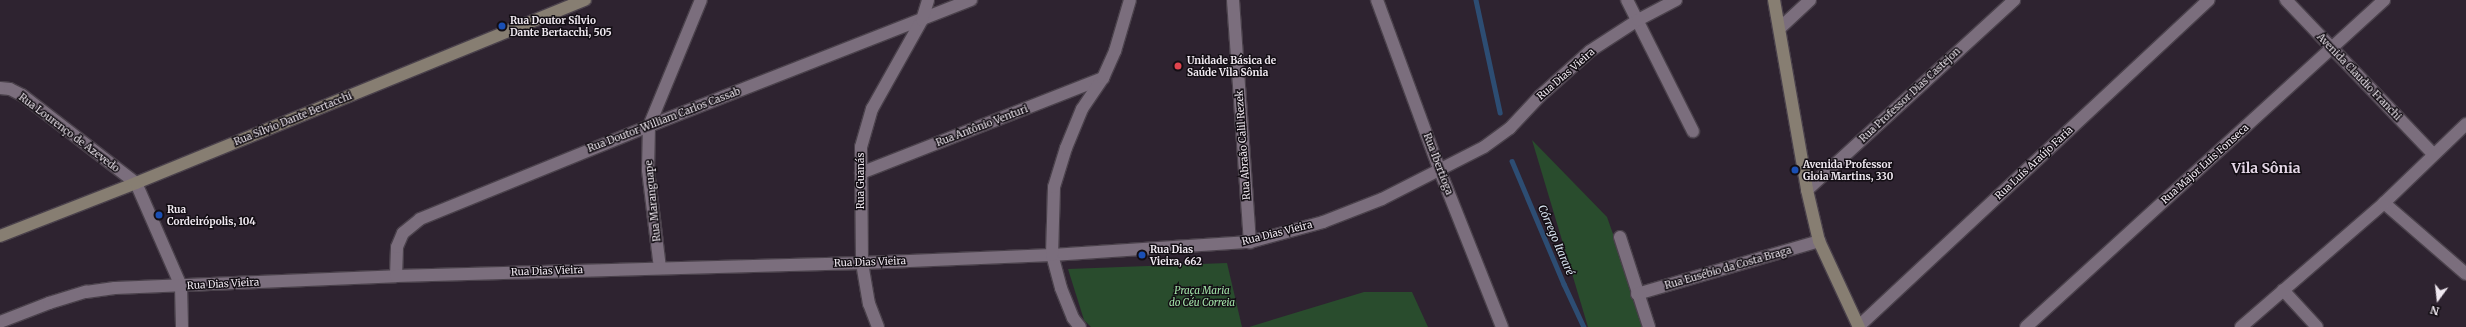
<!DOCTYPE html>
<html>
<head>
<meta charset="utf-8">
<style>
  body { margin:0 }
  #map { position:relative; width:2466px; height:327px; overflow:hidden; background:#2e2330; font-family:Merriweather,serif }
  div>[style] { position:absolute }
  .green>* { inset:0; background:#294c2d }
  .stream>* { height:4.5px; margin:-2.25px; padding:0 2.25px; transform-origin:2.25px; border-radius:2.25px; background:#2d4d73 }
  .roads { filter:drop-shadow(1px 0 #4a414b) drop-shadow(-1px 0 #4a414b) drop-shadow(0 1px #4a414b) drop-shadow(0 -1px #4a414b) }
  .street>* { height:12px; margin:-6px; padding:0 6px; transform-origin:6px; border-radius:6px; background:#7b6e7d }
  .secondary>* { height:12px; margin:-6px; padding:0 6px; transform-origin:6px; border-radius:6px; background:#877e72 }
  .dots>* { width:11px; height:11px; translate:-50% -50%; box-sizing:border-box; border:2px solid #130e14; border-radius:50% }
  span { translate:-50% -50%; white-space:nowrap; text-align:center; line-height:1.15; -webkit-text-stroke:3px #130e14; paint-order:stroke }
  .poi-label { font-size:10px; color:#f0e9f1; font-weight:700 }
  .left { translate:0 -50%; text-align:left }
  .street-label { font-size:10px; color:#f0e9f1 }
  .park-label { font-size:10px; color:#a4e5aa; font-style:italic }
  .water-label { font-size:11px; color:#dae5f2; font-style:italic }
  .district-label { font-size:14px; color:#e5d7e7; font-weight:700 }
  .north { position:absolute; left:2418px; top:279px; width:40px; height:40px; -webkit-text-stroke:3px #130e14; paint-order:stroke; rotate:195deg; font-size:11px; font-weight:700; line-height:16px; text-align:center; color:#f0e9f1 }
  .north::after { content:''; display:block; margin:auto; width:14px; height:18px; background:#f0e9f1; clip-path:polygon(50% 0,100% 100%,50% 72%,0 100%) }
</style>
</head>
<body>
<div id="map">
  <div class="green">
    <i style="clip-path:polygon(1532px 140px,1607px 217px,1646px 327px,1588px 327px)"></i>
    <i style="clip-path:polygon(1227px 263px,1242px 327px,1091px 327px,1084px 320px,1068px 269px)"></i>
    <i style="clip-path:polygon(1364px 292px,1412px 292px,1428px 327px,1249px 327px)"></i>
  </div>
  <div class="stream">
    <i style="left:1476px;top:0;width:115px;rotate:77.9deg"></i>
    <i style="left:1512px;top:161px;width:134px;rotate:67.1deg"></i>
    <i style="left:1564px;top:284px;width:47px;rotate:65.1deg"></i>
  </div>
  <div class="roads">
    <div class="street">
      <i style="left:1233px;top:0;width:243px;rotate:86deg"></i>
      <i style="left:1377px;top:0;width:182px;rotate:69.8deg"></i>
      <i style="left:1440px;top:171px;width:168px;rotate:68.3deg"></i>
      <i style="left:1627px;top:0;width:147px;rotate:63.3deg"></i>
      <i style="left:2286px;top:0;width:213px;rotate:46.3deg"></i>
      <i style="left:1780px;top:28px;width:41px;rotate:-43deg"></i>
      <i style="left:0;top:88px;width:10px;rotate:6deg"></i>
      <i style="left:10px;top:89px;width:13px;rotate:27deg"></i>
      <i style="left:22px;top:95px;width:144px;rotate:37.7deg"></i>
      <i style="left:136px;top:183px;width:112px;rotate:66.4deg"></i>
      <i style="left:181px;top:286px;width:41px;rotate:88.6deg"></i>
      <i style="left:861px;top:173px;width:260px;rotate:-21.4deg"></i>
      <i style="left:1807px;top:190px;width:281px;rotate:-42.5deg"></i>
      <i style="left:2384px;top:203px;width:108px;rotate:40.9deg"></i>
      <i style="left:1620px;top:237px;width:95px;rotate:72.1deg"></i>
      <i style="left:660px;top:268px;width:99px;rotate:-97deg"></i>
      <i style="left:648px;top:170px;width:44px;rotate:-88.7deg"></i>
      <i style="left:649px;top:126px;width:136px;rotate:-67.6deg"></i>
      <i style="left:396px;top:276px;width:29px;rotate:-88deg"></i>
      <i style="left:397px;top:247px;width:15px;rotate:-67deg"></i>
      <i style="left:403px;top:233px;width:22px;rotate:-39deg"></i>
      <i style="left:420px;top:219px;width:247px;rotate:-22.1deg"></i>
      <i style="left:649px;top:126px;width:346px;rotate:-21.4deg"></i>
      <i style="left:2283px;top:290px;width:50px;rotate:47.4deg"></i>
      <i style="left:1637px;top:294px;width:190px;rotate:-16.2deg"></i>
      <i style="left:0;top:322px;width:53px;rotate:-21.2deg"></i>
      <i style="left:49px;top:303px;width:39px;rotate:-17deg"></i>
      <i style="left:86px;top:292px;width:29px;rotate:-8deg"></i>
      <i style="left:115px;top:288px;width:281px;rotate:-2.4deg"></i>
      <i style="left:396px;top:276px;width:466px;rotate:-1.6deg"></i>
      <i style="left:862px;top:263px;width:190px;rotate:-2.4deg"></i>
      <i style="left:1052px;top:255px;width:198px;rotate:-3.8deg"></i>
      <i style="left:1250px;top:242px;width:76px;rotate:-15.3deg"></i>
      <i style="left:1323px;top:222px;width:63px;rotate:-21.3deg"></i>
      <i style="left:1382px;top:199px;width:114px;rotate:-27deg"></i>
      <i style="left:1484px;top:147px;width:32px;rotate:-36deg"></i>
      <i style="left:1510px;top:128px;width:44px;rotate:-46.8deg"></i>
      <i style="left:1540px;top:96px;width:67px;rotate:-42deg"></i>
      <i style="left:1590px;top:51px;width:57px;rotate:-32.9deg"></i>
      <i style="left:1638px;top:20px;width:43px;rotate:-27.8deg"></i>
      <i style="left:1859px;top:326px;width:478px;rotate:-43deg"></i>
      <i style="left:878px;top:327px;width:25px;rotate:-111deg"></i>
      <i style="left:869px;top:304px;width:42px;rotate:-99.7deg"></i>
      <i style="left:862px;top:263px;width:116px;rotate:-90.5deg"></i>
      <i style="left:861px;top:147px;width:40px;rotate:-74deg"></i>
      <i style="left:872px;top:109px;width:102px;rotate:-60.7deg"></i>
      <i style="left:922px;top:20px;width:21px;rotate:-73deg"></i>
      <i style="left:1080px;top:327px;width:11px;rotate:-128deg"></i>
      <i style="left:1073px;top:318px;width:32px;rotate:-112deg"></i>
      <i style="left:1061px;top:288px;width:34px;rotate:-105deg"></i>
      <i style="left:1052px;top:255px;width:68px;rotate:-88.3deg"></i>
      <i style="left:1054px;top:187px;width:41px;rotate:-72.9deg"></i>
      <i style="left:1066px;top:148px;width:42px;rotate:-67.7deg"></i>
      <i style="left:1082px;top:109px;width:37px;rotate:-56deg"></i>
      <i style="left:1103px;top:78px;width:30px;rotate:-66deg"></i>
      <i style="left:1115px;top:51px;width:53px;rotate:-73.6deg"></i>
      <i style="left:2026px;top:327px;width:485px;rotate:-42.4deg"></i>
      <i style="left:2241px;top:327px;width:189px;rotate:-40.9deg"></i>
      <i style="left:2384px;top:203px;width:114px;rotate:-43.9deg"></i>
    </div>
    <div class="secondary">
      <i style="left:1774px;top:0;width:193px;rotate:80.1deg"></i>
      <i style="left:1807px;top:190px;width:52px;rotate:76.8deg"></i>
      <i style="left:1819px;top:241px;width:95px;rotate:65.1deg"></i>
      <i style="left:0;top:236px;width:146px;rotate:-21.3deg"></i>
      <i style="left:136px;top:183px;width:485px;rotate:-22.2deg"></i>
    </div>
  </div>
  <div class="dots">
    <i style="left:502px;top:26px;background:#1a4fb4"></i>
    <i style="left:1178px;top:66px;background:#e0444e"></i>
    <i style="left:1795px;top:170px;background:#1a4fb4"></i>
    <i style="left:159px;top:215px;background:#1a4fb4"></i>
    <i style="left:1142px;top:255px;background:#1a4fb4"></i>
  </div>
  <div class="poi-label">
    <span class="left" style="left:510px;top:26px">Rua Doutor Sílvio<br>Dante Bertacchi, 505</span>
    <span class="left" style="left:1187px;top:66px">Unidade Básica de<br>Saúde Vila Sônia</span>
    <span class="left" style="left:1803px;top:170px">Avenida Professor<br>Gioia Martins, 330</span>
    <span class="left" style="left:167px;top:215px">Rua<br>Cordeirópolis, 104</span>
    <span class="left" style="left:1150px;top:255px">Rua Dias<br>Vieira, 662</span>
  </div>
  <div class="street-label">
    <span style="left:1566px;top:74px;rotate:-41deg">Rua Dias Vieira</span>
    <span style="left:2359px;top:77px;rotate:46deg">Avenida Claudio Franchi</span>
    <span style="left:1910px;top:95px;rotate:-43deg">Rua Professor Dias Castejon</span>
    <span style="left:293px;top:119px;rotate:-22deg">Rua Sílvio Dante Bertacchi</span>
    <span style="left:664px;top:120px;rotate:-21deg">Rua Doutor William Carlos Cassab</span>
    <span style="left:982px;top:126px;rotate:-21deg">Rua Antônio Venturi</span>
    <span style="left:69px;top:133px;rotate:37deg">Rua Lourenço de Azevedo</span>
    <span style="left:1243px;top:145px;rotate:-94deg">Rua Abraão Calil Rezek</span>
    <span style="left:2034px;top:163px;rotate:-43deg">Rua Luís Araújo Faria</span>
    <span style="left:1438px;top:164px;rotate:69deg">Rua Ibertioga</span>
    <span style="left:2205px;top:164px;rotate:-42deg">Rua Major Luis Fonseca</span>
    <span style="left:861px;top:181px;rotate:-90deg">Rua Guanás</span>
    <span style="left:653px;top:201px;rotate:-96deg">Rua Maranguape</span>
    <span style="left:1277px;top:233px;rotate:-14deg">Rua Dias Vieira</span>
    <span style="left:870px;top:262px;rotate:-2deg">Rua Dias Vieira</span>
    <span style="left:1728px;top:268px;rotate:-16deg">Rua Eusébio da Costa Braga</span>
    <span style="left:547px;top:271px;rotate:-2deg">Rua Dias Vieira</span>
    <span style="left:223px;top:284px;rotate:-3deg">Rua Dias Vieira</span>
  </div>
  <div class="park-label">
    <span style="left:1202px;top:296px">Praça Maria<br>do Céu Correia</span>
  </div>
  <div class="water-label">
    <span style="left:1556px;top:240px;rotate:67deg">Córrego Itararé</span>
  </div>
  <div class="district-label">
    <span style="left:2266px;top:168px">Vila Sônia</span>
  </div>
  <div class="north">N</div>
</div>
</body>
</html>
